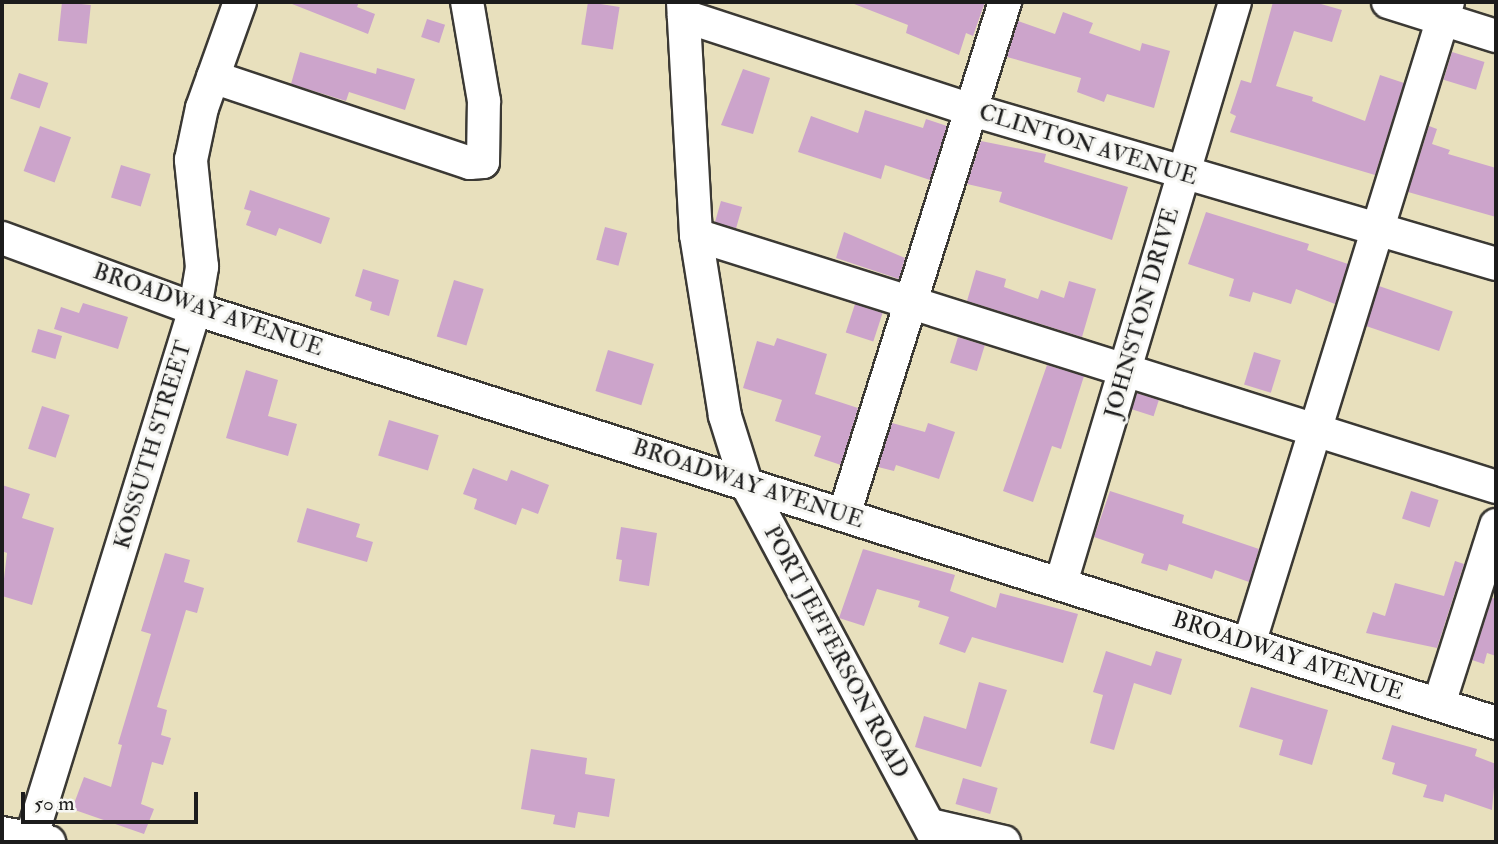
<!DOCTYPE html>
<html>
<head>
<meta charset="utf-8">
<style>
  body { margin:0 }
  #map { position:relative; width:1498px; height:844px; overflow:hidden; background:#e8e0bd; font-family:"IM FELL Double Pica",serif }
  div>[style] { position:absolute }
  .building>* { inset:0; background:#cca4cb; transform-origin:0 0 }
  .roads { filter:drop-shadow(2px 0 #3b3934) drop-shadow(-2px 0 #3b3934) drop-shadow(0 2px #3b3934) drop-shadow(0 -2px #3b3934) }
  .minor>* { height:32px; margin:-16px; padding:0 16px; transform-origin:16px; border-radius:16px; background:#fff }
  span { translate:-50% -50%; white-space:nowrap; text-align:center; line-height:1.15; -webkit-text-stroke:6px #f6f6f2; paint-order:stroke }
  .street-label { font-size:23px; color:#1c1c1c }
  .frame { position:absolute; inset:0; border:4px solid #1c1c1c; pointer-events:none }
  .scale { position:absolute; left:21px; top:792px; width:177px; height:32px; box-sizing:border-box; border:4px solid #1c1c1c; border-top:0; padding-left:9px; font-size:21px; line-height:24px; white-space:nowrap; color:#1c1c1c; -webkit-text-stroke:5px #f6f6f2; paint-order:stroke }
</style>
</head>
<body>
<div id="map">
  <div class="building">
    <i style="left:62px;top:2px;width:29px;height:39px;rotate:6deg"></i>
    <i style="clip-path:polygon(287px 2px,359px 2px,357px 7px,375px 14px,368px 34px)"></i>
    <i style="left:588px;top:2px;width:32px;height:43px;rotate:9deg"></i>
    <i style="clip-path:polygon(849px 2px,985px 2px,973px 36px,966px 33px,959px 55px,906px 33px,908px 25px)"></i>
    <i style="clip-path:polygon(1273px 2px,1314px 2px,1342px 10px,1332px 42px,1294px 31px,1276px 86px,1313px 97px,1312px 101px,1365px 121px,1380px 75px,1404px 83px,1375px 175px,1230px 132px,1236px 116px,1230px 113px,1241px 80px,1251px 83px)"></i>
    <i style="clip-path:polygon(1063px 12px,1093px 23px,1089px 33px,1140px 51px,1142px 43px,1170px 51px,1154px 108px,1107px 94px,1104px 102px,1077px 92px,1081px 78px,1007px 57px,1018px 21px,1055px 34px)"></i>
    <i style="left:427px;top:19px;width:19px;height:19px;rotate:18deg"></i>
    <i style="clip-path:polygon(300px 52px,376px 74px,377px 68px,415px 79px,405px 110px,349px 92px,346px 101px,291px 84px)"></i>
    <i style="left:1452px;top:52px;width:34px;height:29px;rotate:17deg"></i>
    <i style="clip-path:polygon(743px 69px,770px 78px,753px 134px,721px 125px)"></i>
    <i style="left:19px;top:73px;width:31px;height:27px;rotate:19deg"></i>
    <i style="clip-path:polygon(865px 110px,923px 128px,926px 119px,947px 126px,930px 180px,885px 165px,881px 179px,798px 152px,811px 116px,858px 133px)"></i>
    <i style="left:40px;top:126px;width:33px;height:48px;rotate:20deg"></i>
    <i style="clip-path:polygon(1429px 126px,1437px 129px,1432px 144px,1450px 150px,1448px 154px,1496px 168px,1496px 217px,1408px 192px)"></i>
    <i style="clip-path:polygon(981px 141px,1046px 154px,1044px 162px,1128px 187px,1112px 240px,999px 202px,1002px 192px,967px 184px)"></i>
    <i style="left:121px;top:165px;width:31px;height:34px;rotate:17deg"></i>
    <i style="clip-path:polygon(250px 190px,330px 218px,321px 244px,279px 228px,276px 236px,246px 225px,251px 211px,244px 209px)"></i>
    <i style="left:721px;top:201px;width:22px;height:22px;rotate:16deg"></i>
    <i style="clip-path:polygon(1206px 212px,1309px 244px,1307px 250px,1348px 264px,1335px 304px,1296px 289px,1291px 304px,1253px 292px,1250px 302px,1229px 296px,1234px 279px,1188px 264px)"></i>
    <i style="left:605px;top:227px;width:23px;height:34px;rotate:15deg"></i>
    <i style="clip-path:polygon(844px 232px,905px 258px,899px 279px,836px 258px)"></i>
    <i style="clip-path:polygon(363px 269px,399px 280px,389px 316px,370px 310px,372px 302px,355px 296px)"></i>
    <i style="clip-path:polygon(976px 270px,1006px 279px,1004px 287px,1038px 299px,1041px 290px,1064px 298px,1069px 281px,1096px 289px,1082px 337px,967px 301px)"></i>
    <i style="left:454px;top:280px;width:31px;height:59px;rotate:17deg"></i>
    <i style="left:1379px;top:286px;width:78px;height:42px;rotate:19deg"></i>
    <i style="clip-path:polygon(83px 303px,128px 317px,118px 349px,54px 329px,61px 307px,79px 313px)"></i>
    <i style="left:855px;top:304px;width:29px;height:30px;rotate:18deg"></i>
    <i style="left:38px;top:329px;width:25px;height:24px;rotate:16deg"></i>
    <i style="left:958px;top:337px;width:28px;height:27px;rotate:17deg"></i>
    <i style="clip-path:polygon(777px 338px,827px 354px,815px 394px,858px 408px,841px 465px,814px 456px,821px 436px,775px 421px,782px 400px,743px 388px,757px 341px,774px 346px)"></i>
    <i style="left:608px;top:350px;width:48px;height:43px;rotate:17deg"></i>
    <i style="left:1254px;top:352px;width:28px;height:34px;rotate:17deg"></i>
    <i style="clip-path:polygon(1047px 365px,1084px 376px,1061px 449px,1052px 446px,1033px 502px,1003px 491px)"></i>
    <i style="clip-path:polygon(246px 370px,278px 380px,268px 416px,297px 424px,288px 456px,226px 438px)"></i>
    <i style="left:1137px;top:393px;width:23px;height:17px;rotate:18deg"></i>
    <i style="left:42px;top:406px;width:29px;height:45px;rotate:18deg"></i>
    <i style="left:389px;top:420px;width:52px;height:37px;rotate:17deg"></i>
    <i style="clip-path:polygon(892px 423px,925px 432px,928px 423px,955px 432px,939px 479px,896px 465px,894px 471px,878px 467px)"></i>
    <i style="clip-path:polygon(473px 468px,507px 481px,511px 470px,549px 485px,538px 514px,522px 508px,516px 525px,474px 509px,477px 499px,463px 494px)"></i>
    <i style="clip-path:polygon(2px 485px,30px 494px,22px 518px,54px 528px,32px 605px,2px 596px,7px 553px,2px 551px)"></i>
    <i style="clip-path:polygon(1110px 491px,1184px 515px,1182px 523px,1259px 549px,1249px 582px,1215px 570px,1212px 579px,1169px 564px,1167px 571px,1141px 563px,1144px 554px,1094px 537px)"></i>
    <i style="left:1411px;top:491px;width:29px;height:29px;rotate:18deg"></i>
    <i style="clip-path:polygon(307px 508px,360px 524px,356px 537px,373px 542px,367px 562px,297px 542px)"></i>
    <i style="clip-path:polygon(621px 527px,657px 533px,649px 586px,619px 581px,622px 560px,616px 559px)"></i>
    <i style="clip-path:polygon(863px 549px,955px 575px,950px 591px,996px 608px,1000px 593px,1078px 614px,1063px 663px,972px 637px,965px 653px,939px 644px,949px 617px,918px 607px,920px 601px,877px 589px,864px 626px,839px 618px)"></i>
    <i style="clip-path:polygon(165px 553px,190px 560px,184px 582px,204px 588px,197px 613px,186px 610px,157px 707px,167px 710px,161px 735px,171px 738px,163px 765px,152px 762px,141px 804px,154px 809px,144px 834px,72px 809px,84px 777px,111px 787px,122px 745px,118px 744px,151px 634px,141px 631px)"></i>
    <i style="clip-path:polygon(1455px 561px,1464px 564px,1437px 648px,1366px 633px,1373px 612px,1385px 616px,1395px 583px,1444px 596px)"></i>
    <i style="clip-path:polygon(1492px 598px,1496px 599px,1496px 656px,1487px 653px,1484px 664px,1472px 660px)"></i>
    <i style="clip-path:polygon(1106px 651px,1151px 666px,1156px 651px,1182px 659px,1171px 695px,1134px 683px,1114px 750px,1090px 743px,1103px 695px,1093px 692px)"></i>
    <i style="clip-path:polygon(979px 682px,1007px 690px,981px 767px,915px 747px,924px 716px,966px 729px)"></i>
    <i style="clip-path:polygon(1251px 687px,1328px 710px,1312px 765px,1279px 755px,1283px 740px,1239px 727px)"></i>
    <i style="clip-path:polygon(1392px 725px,1477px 749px,1475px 756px,1496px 764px,1492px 810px,1445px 794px,1443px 802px,1423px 797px,1427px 785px,1392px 774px,1395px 763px,1382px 759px)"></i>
    <i style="clip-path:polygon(531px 749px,587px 758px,585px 774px,615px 779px,609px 817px,578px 812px,575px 828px,553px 824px,555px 815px,521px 809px)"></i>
    <i style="left:963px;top:778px;width:36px;height:27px;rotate:16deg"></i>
  </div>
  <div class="roads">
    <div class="minor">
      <i style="left:683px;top:2px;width:233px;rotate:86.8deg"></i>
      <i style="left:696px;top:235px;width:183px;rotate:80.9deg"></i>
      <i style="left:725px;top:416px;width:70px;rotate:72.6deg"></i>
      <i style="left:746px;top:483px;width:407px;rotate:61.9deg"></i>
      <i style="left:1388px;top:2px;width:113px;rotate:17.5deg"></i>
      <i style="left:684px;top:16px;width:303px;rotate:18.1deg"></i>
      <i style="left:972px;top:110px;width:546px;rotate:16.38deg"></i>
      <i style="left:213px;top:77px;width:271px;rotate:18.5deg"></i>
      <i style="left:470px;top:163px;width:13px;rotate:-4deg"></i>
      <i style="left:483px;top:162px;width:61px;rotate:-89.1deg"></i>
      <i style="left:484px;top:101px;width:100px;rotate:-99.7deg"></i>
      <i style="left:696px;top:235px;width:839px;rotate:17.48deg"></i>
      <i style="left:2px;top:238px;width:206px;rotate:20.2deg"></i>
      <i style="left:195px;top:309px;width:1365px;rotate:17.65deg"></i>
      <i style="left:844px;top:515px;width:538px;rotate:-72.58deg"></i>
      <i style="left:1061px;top:583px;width:606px;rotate:-73.33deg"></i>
      <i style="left:1249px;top:644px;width:672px;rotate:-72.78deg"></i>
      <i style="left:1439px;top:704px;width:188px;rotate:-72.3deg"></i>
      <i style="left:930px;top:825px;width:76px;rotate:12.9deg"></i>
      <i style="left:2px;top:833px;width:48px;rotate:10.8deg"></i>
      <i style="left:30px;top:842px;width:558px;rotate:-72.8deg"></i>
      <i style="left:195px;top:309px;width:43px;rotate:-80.5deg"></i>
      <i style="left:202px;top:267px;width:108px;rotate:-95.9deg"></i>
      <i style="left:191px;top:160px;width:53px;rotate:-78.1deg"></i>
      <i style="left:202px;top:108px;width:113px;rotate:-70.3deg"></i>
    </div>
  </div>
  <div class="street-label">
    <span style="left:1088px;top:145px;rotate:17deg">CLINTON AVENUE</span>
    <span style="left:208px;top:310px;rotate:19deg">BROADWAY AVENUE</span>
    <span style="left:1142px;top:313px;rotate:-74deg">JOHNSTON DRIVE</span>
    <span style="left:153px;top:445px;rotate:-73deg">KOSSUTH STREET</span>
    <span style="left:748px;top:484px;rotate:18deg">BROADWAY AVENUE</span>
    <span style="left:836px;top:652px;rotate:62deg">PORT JEFFERSON ROAD</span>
    <span style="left:1288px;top:656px;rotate:18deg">BROADWAY AVENUE</span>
  </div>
  <div class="frame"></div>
  <div class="scale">50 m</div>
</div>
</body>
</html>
